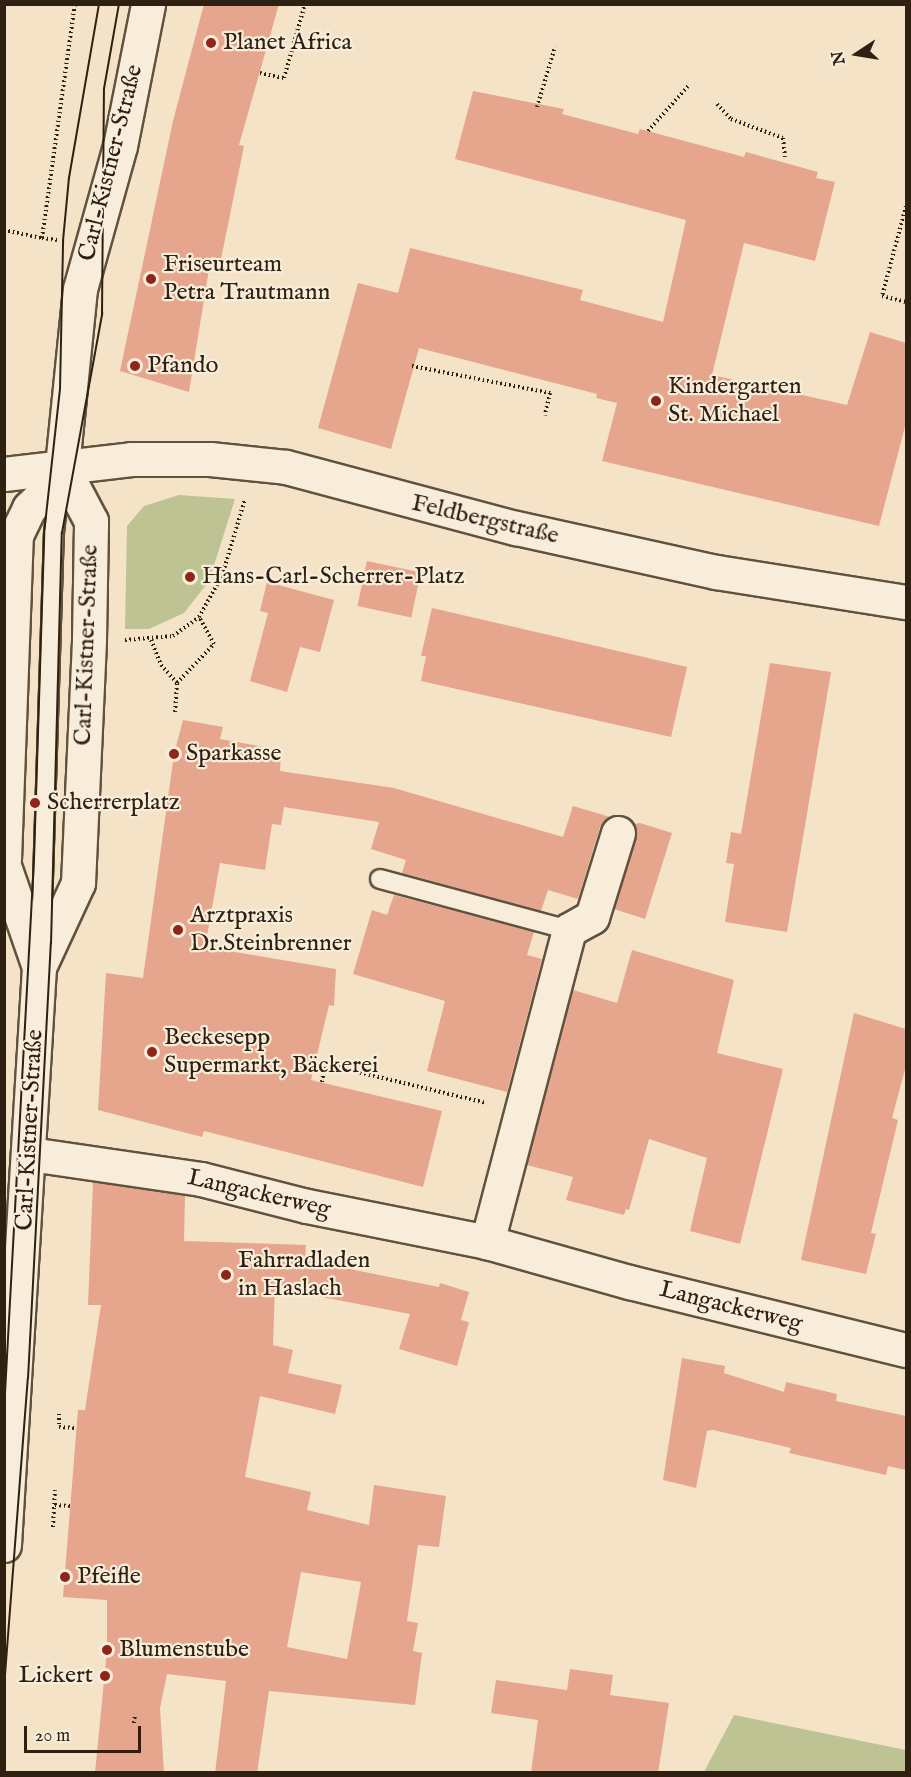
<!DOCTYPE html>
<html>
<head>
<meta charset="utf-8">
<style>
  body { margin:0 }
  #map { position:relative; width:911px; height:1777px; overflow:hidden; background:#f4e3c7; font-family:"IM FELL English",serif }
  div>[style] { position:absolute }
  .green>* { inset:0; background:#bec393 }
  .building>* { inset:0; background:#e5a68d; transform-origin:0 0 }
  .path>* { height:4px; margin-top:-2px; transform-origin:0; background:repeating-linear-gradient(90deg,#2e2111 0 1.5px,transparent 0 4.5px) }
  .roads { filter:drop-shadow(2px 0 #60523e) drop-shadow(-2px 0 #60523e) drop-shadow(0 2px #60523e) drop-shadow(0 -2px #60523e) }
  .service>* { height:18px; margin:-9px; padding:0 9px; transform-origin:9px; border-radius:9px; background:#f8eddb }
  .minor>* { height:33px; margin:-16.5px; padding:0 16.5px; transform-origin:16.5px; border-radius:16.5px; background:#f8eddb }
  .tram>* { height:1.5px; margin:-0.75px; padding:0 0.75px; transform-origin:0.75px; border-radius:0.75px; background:#2e2111 }
  .dots>* { width:16px; height:16px; translate:-50% -50%; box-sizing:border-box; border:3px solid #f8eddb; border-radius:50% }
  span { translate:-50% -50%; white-space:nowrap; text-align:center; line-height:1.15; -webkit-text-stroke:4.5px #f8eddb; paint-order:stroke }
  .poi-label { font-size:24px; color:#2e2111 }
  .left { translate:0 -50%; text-align:left }
  .right { translate:-100% -50%; text-align:right }
  .street-label { font-size:24px; color:#2e2111 }
  .frame { position:absolute; inset:0; border:6px solid #2e2111; pointer-events:none }
  .north { position:absolute; left:827px; top:24px; width:60px; height:60px; -webkit-text-stroke:4px #f8eddb; paint-order:stroke; rotate:258deg; font-size:16px; font-weight:700; line-height:24px; text-align:center; color:#2e2111 }
  .north::after { content:''; display:block; margin:auto; width:21px; height:27px; background:#2e2111; clip-path:polygon(50% 0,100% 100%,50% 72%,0 100%) }
  .scale { position:absolute; left:24px; top:1726px; width:117px; height:27px; box-sizing:border-box; border:3px solid #2e2111; border-top:0; padding-left:8px; font-size:18px; line-height:21px; white-space:nowrap; color:#2e2111; -webkit-text-stroke:4px #f8eddb; paint-order:stroke }
</style>
</head>
<body>
<div id="map">
  <div class="green">
    <i style="clip-path:polygon(179px 495px,235px 499px,209px 581px,184px 613px,149px 629px,125px 629px,127px 526px,144px 506px)"></i>
    <i style="clip-path:polygon(734px 1715px,906px 1750px,906px 1772px,704px 1772px)"></i>
  </div>
  <div class="building">
    <i style="clip-path:polygon(204px 4px,279px 4px,239px 145px,244px 146px,221px 259px,211px 257px,189px 392px,120px 371px,173px 121px)"></i>
    <i style="clip-path:polygon(473px 91px,564px 109px,562px 114px,638px 134px,640px 129px,744px 157px,746px 152px,818px 172px,816px 178px,835px 182px,815px 261px,744px 243px,712px 375px,847px 405px,870px 332px,906px 343px,906px 423px,879px 526px,602px 461px,617px 403px,596px 398px,597px 394px,419px 348px,391px 449px,318px 428px,358px 283px,398px 293px,410px 248px,583px 290px,580px 300px,663px 322px,686px 220px,455px 159px)"></i>
    <i style="left:367px;top:561px;width:55px;height:46px;rotate:12deg"></i>
    <i style="clip-path:polygon(267px 582px,334px 600px,320px 652px,300px 647px,287px 692px,250px 681px,268px 613px,260px 611px)"></i>
    <i style="clip-path:polygon(432px 608px,687px 667px,671px 737px,421px 681px,426px 656px,421px 656px)"></i>
    <i style="clip-path:polygon(770px 663px,831px 672px,787px 932px,725px 922px,734px 864px,726px 863px,731px 832px,741px 834px)"></i>
    <i style="clip-path:polygon(183px 720px,223px 727px,220px 739px,281px 750px,280px 771px,394px 788px,563px 837px,573px 806px,610px 817px,600px 827px,578px 899px,548px 890px,541px 911px,402px 873px,406px 860px,371px 849px,379px 822px,284px 807px,281px 825px,272px 824px,265px 870px,220px 863px,205px 947px,336px 969px,334px 1006px,329px 1005px,311px 1080px,442px 1111px,423px 1187px,204px 1131px,202px 1137px,98px 1110px,106px 973px,143px 978px,174px 754px)"></i>
    <i style="clip-path:polygon(640px 823px,672px 833px,645px 919px,614px 909px,636px 839px,634px 824px)"></i>
    <i style="clip-path:polygon(394px 895px,534px 932px,527px 955px,542px 959px,507px 1092px,427px 1071px,445px 1001px,353px 974px,372px 910px,387px 915px)"></i>
    <i style="clip-path:polygon(632px 950px,734px 980px,717px 1053px,783px 1069px,740px 1244px,690px 1231px,707px 1158px,649px 1139px,629px 1210px,626px 1209px,624px 1215px,566px 1200px,573px 1177px,527px 1165px,573px 990px,617px 1003px)"></i>
    <i style="clip-path:polygon(854px 1013px,906px 1029px,906px 1066px,892px 1118px,898px 1120px,871px 1233px,876px 1234px,866px 1274px,801px 1260px)"></i>
    <i style="clip-path:polygon(evenodd,93px 1182px,185px 1196px,184px 1241px,306px 1245px,305px 1260px,439px 1287px,440px 1283px,469px 1292px,461px 1320px,469px 1322px,457px 1366px,399px 1349px,410px 1314px,275px 1288px,273px 1345px,293px 1350px,288px 1373px,342px 1385px,335px 1414px,260px 1396px,245px 1477px,311px 1492px,307px 1510px,369px 1525px,374px 1485px,446px 1496px,439px 1547px,418px 1545px,407px 1621px,418px 1623px,413px 1651px,422px 1653px,415px 1705px,269px 1691px,257px 1773px,215px 1773px,226px 1681px,167px 1674px,160px 1708px,164px 1773px,95px 1773px,107px 1650px,107px 1600px,63px 1597px,78px 1410px,85px 1410px,101px 1305px,88px 1305px,93px 1182px,301px 1572px,361px 1582px,347px 1659px,287px 1647px,301px 1572px)"></i>
    <i style="clip-path:polygon(682px 1358px,725px 1366px,724px 1373px,784px 1392px,786px 1382px,837px 1394px,836px 1401px,906px 1416px,906px 1470px,888px 1466px,886px 1475px,789px 1453px,791px 1448px,713px 1430px,707px 1431px,696px 1488px,663px 1480px)"></i>
    <i style="clip-path:polygon(570px 1669px,613px 1675px,610px 1695px,669px 1703px,658px 1773px,531px 1773px,538px 1720px,491px 1713px,496px 1680px,567px 1690px)"></i>
  </div>
  <div class="path">
    <i style="left:260px;top:73px;width:25px;rotate:12deg"></i>
    <i style="left:284px;top:78px;width:77px;rotate:-74.2deg"></i>
    <i style="left:717px;top:104px;width:21px;rotate:47deg"></i>
    <i style="left:731px;top:119px;width:55px;rotate:20.1deg"></i>
    <i style="left:783px;top:138px;width:19px;rotate:84deg"></i>
    <i style="left:537px;top:107px;width:63px;rotate:-73.3deg"></i>
    <i style="left:648px;top:131px;width:62px;rotate:-48.3deg"></i>
    <i style="left:906px;top:206px;width:93px;rotate:104.9deg"></i>
    <i style="left:882px;top:296px;width:25px;rotate:14deg"></i>
    <i style="left:4px;top:230px;width:39px;rotate:12deg"></i>
    <i style="left:57px;top:240px;width:15px;rotate:-172deg"></i>
    <i style="left:42px;top:238px;width:236px;rotate:-82deg"></i>
    <i style="left:412px;top:366px;width:141px;rotate:11.1deg"></i>
    <i style="left:550px;top:393px;width:23px;rotate:103deg"></i>
    <i style="left:125px;top:640px;width:48px;rotate:-4.8deg"></i>
    <i style="left:173px;top:636px;width:32px;rotate:-36deg"></i>
    <i style="left:199px;top:617px;width:47px;rotate:-60.7deg"></i>
    <i style="left:222px;top:576px;width:80px;rotate:-73.4deg"></i>
    <i style="left:151px;top:640px;width:27px;rotate:68deg"></i>
    <i style="left:161px;top:665px;width:24px;rotate:48deg"></i>
    <i style="left:175px;top:712px;width:29px;rotate:-86deg"></i>
    <i style="left:177px;top:683px;width:54px;rotate:-46.5deg"></i>
    <i style="left:214px;top:644px;width:31px;rotate:-119deg"></i>
    <i style="left:322px;top:1082px;width:18px;rotate:-81deg"></i>
    <i style="left:325px;top:1064px;width:166px;rotate:13.6deg"></i>
    <i style="left:59px;top:1414px;width:13px;rotate:90deg"></i>
    <i style="left:59px;top:1427px;width:17px;rotate:3deg"></i>
    <i style="left:55px;top:1505px;width:15px;rotate:4deg"></i>
    <i style="left:53px;top:1527px;width:37px;rotate:-87deg"></i>
    <i style="left:134px;top:1723px;width:9px;rotate:-84deg"></i>
  </div>
  <div class="roads">
    <div class="service">
      <i style="left:380px;top:879px;width:196px;rotate:15.1deg"></i>
      <i style="left:41px;top:943px;width:410px;rotate:-88.2deg"></i>
      <i style="left:54px;top:533px;width:54px;rotate:-83.7deg"></i>
    </div>
    <div class="minor">
      <i style="left:4px;top:474px;width:128px;rotate:-6.7deg"></i>
      <i style="left:131px;top:459px;width:79px"></i>
      <i style="left:210px;top:459px;width:76px;rotate:6deg"></i>
      <i style="left:286px;top:467px;width:238px;rotate:14.9deg"></i>
      <i style="left:516px;top:528px;width:205px;rotate:12.4deg"></i>
      <i style="left:716px;top:572px;width:192px;rotate:9deg"></i>
      <i style="left:618px;top:833px;width:88px;rotate:107.2deg"></i>
      <i style="left:592px;top:917px;width:26px;rotate:151deg"></i>
      <i style="left:569px;top:930px;width:323px;rotate:104.7deg"></i>
      <i style="left:487px;top:1242px;width:148px;rotate:15.7deg"></i>
      <i style="left:629px;top:1282px;width:285px;rotate:13.8deg"></i>
      <i style="left:4px;top:859px;width:324px;rotate:-87.9deg"></i>
      <i style="left:16px;top:535px;width:30px;rotate:-64deg"></i>
      <i style="left:29px;top:508px;width:28px;rotate:-44deg"></i>
      <i style="left:49px;top:489px;width:26px;rotate:-61deg"></i>
      <i style="left:62px;top:466px;width:178px;rotate:-84.2deg"></i>
      <i style="left:80px;top:289px;width:148px;rotate:-74.4deg"></i>
      <i style="left:120px;top:146px;width:145px;rotate:-78.8deg"></i>
      <i style="left:4px;top:866px;width:107px;rotate:70.9deg"></i>
      <i style="left:39px;top:967px;width:579px;rotate:93.47deg"></i>
      <i style="left:39px;top:967px;width:93px;rotate:-65.1deg"></i>
      <i style="left:78px;top:883px;width:244px;rotate:-87.4deg"></i>
      <i style="left:89px;top:639px;width:118px;rotate:-89deg"></i>
      <i style="left:91px;top:521px;width:62px;rotate:-117.8deg"></i>
      <i style="left:30px;top:1154px;width:173px;rotate:8.3deg"></i>
      <i style="left:201px;top:1179px;width:109px;rotate:14.3deg"></i>
      <i style="left:307px;top:1206px;width:184px;rotate:11.3deg"></i>
    </div>
  </div>
  <div class="tram">
    <i style="left:4px;top:1412px;width:553px;rotate:-86.89deg"></i>
    <i style="left:34px;top:860px;width:326px;rotate:-88.2deg"></i>
    <i style="left:44px;top:534px;width:146px;rotate:-83.7deg"></i>
    <i style="left:60px;top:389px;width:148px;rotate:-88.8deg"></i>
    <i style="left:63px;top:241px;width:63px;rotate:-84.6deg"></i>
    <i style="left:69px;top:178px;width:177px;rotate:-80.2deg"></i>
    <i style="left:4px;top:1688px;width:310px;rotate:-85.6deg"></i>
    <i style="left:28px;top:1379px;width:436px;rotate:-87deg"></i>
    <i style="left:51px;top:944px;width:411px;rotate:-88.5deg"></i>
    <i style="left:62px;top:533px;width:223px;rotate:-79.6deg"></i>
    <i style="left:102px;top:314px;width:225px;rotate:-89.5deg"></i>
    <i style="left:104px;top:89px;width:86px;rotate:-80deg"></i>
  </div>
  <div class="dots">
    <i style="left:211px;top:43px;background:#8f2418"></i>
    <i style="left:151px;top:279px;background:#8f2418"></i>
    <i style="left:135px;top:366px;background:#8f2418"></i>
    <i style="left:656px;top:401px;background:#8f2418"></i>
    <i style="left:190px;top:577px;background:#8f2418"></i>
    <i style="left:174px;top:754px;background:#8f2418"></i>
    <i style="left:35px;top:803px;background:#8f2418"></i>
    <i style="left:178px;top:930px;background:#8f2418"></i>
    <i style="left:152px;top:1052px;background:#8f2418"></i>
    <i style="left:226px;top:1275px;background:#8f2418"></i>
    <i style="left:65px;top:1577px;background:#8f2418"></i>
    <i style="left:107px;top:1650px;background:#8f2418"></i>
    <i style="left:105px;top:1676px;background:#8f2418"></i>
  </div>
  <div class="poi-label">
    <span class="left" style="left:223px;top:43px">Planet Africa</span>
    <span class="left" style="left:163px;top:279px">Friseurteam<br>Petra Trautmann</span>
    <span class="left" style="left:147px;top:366px">Pfando</span>
    <span class="left" style="left:668px;top:401px">Kindergarten<br>St. Michael</span>
    <span class="left" style="left:202px;top:577px">Hans-Carl-Scherrer-Platz</span>
    <span class="left" style="left:186px;top:754px">Sparkasse</span>
    <span class="left" style="left:47px;top:803px">Scherrerplatz</span>
    <span class="left" style="left:190px;top:930px">Arztpraxis<br>Dr.Steinbrenner</span>
    <span class="left" style="left:164px;top:1052px">Beckesepp<br>Supermarkt, Bäckerei</span>
    <span class="left" style="left:238px;top:1275px">Fahrradladen<br>in Haslach</span>
    <span class="left" style="left:77px;top:1577px">Pfeifle</span>
    <span class="left" style="left:119px;top:1650px">Blumenstube</span>
    <span class="right" style="left:93px;top:1676px">Lickert</span>
  </div>
  <div class="street-label">
    <span style="left:111px;top:163px;rotate:-76deg">Carl-Kistner-Straße</span>
    <span style="left:485px;top:520px;rotate:13deg">Feldbergstraße</span>
    <span style="left:87px;top:645px;rotate:-88deg">Carl-Kistner-Straße</span>
    <span style="left:30px;top:1130px;rotate:-87deg">Carl-Kistner-Straße</span>
    <span style="left:259px;top:1194px;rotate:13deg">Langackerweg</span>
    <span style="left:731px;top:1307px;rotate:14deg">Langackerweg</span>
  </div>
  <div class="frame"></div>
  <div class="north">N</div>
  <div class="scale">20 m</div>
</div>
</body>
</html>
